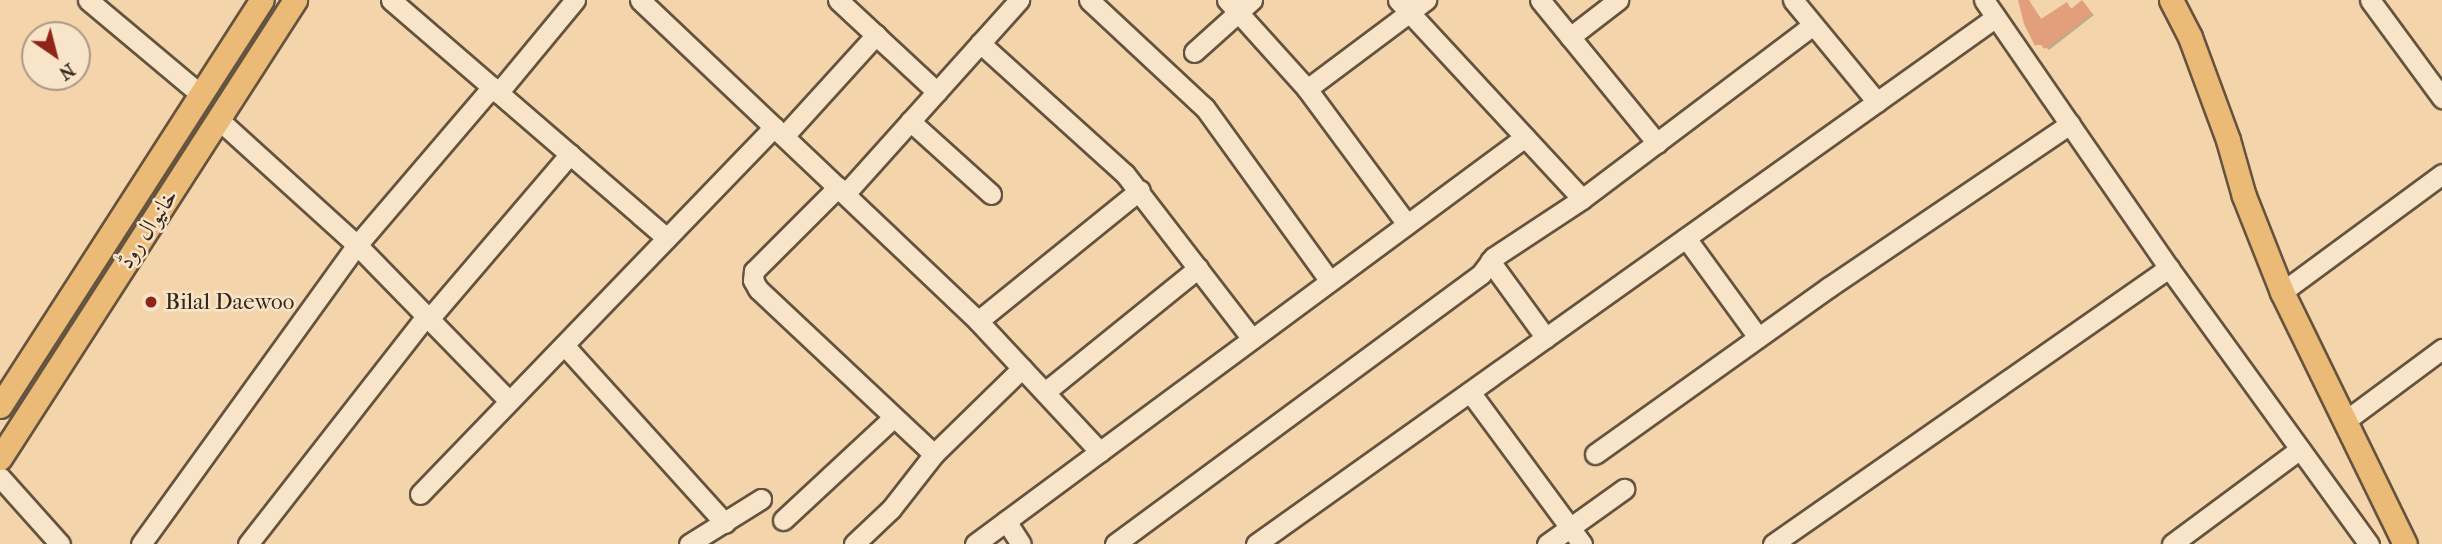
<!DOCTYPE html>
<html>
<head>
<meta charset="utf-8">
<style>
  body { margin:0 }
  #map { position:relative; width:2442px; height:544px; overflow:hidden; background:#f4d5ab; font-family:"IM FELL French Canon",Amiri,serif }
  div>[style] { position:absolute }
  .shadow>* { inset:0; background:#0003 }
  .building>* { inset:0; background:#e39e7c }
  .roads { filter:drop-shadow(2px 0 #64533f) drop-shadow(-2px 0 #64533f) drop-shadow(0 2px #64533f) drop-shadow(0 -2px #64533f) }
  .minor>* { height:19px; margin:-9.5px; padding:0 9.5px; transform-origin:9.5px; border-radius:9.5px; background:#f8e4c8 }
  .major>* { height:23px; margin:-11.5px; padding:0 11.5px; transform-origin:11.5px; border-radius:11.5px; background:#eaba76 }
  .dots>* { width:19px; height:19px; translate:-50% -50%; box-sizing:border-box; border:4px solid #f8e4c8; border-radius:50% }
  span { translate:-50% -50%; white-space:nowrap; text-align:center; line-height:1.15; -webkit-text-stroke:5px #f8e4c8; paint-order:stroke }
  .street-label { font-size:23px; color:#34281b }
  .poi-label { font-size:23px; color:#34281b }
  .left { translate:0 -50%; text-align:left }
  .north { position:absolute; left:21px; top:21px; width:70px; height:70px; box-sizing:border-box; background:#f8e4c8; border:2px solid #aa9983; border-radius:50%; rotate:145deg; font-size:19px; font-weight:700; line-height:28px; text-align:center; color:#34281b }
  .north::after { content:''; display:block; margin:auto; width:24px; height:32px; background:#8f2418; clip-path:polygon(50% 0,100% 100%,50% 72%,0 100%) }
</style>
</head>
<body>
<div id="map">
  <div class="shadow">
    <i style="clip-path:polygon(2082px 2px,2094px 15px,2049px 50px,2043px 45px,2037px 45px,2024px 15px,2031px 5px,2042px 20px,2067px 4px,2072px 9px)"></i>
  </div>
  <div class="building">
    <i style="clip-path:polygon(2018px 0,2029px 0,2041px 19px,2067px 2px,2071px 9px,2082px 0,2092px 13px,2044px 49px,2040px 43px,2035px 46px,2024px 24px)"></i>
  </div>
  <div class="roads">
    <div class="minor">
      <i style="left:88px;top:0;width:145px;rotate:40deg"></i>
      <i style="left:391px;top:0;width:364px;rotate:40.8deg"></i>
      <i style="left:640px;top:0;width:466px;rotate:43.5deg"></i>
      <i style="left:978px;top:321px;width:179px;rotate:47deg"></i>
      <i style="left:838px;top:0;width:135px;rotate:42.9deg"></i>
      <i style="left:1089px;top:0;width:158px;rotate:43deg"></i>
      <i style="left:1205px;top:108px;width:213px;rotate:54.2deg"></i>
      <i style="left:1227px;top:0;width:120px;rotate:48deg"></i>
      <i style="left:1307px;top:89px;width:168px;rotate:53.5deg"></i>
      <i style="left:1398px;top:0;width:271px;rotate:47.2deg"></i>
      <i style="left:1540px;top:0;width:185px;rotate:50.7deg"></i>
      <i style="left:1793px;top:0;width:132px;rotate:50.5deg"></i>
      <i style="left:1984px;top:0;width:326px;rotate:55.4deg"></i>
      <i style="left:2169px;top:268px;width:341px;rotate:54.1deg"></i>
      <i style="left:2370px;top:0;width:122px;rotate:53.7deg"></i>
      <i style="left:1570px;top:37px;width:61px;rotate:-37.6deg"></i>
      <i style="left:980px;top:43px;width:195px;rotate:42.1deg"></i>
      <i style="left:1125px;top:174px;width:208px;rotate:52.4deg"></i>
      <i style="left:1194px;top:52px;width:78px;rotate:-41.9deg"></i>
      <i style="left:1307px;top:89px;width:149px;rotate:-36.8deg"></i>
      <i style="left:498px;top:93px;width:121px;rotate:-50.4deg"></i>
      <i style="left:218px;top:119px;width:188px;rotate:42.2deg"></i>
      <i style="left:357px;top:245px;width:218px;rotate:45.7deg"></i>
      <i style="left:910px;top:121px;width:109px;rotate:42deg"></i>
      <i style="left:784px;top:136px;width:137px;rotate:-47.7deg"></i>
      <i style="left:838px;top:187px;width:119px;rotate:135deg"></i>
      <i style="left:754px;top:271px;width:9px;rotate:96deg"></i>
      <i style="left:753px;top:280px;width:10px;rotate:61deg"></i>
      <i style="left:758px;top:289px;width:241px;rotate:43.2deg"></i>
      <i style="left:845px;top:194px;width:261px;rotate:-48.1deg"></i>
      <i style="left:1686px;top:238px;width:122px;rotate:54deg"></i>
      <i style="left:1490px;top:261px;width:95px;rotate:54deg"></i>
      <i style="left:2282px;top:292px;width:199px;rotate:-36.4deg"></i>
      <i style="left:429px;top:319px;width:217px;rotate:-49.5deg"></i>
      <i style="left:978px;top:321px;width:208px;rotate:-39deg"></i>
      <i style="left:564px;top:345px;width:240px;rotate:47.9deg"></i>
      <i style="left:1045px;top:392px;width:197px;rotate:-39deg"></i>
      <i style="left:1470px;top:392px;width:189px;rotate:53.6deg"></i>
      <i style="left:2345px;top:421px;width:121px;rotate:-36.6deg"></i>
      <i style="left:1595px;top:454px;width:287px;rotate:-35.5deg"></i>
      <i style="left:1829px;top:287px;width:291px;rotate:-34.1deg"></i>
      <i style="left:0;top:477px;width:90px;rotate:48.2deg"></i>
      <i style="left:420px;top:494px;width:510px;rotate:-46.03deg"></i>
      <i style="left:783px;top:520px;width:151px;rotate:-42.9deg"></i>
      <i style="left:1006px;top:521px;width:27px;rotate:57deg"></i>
      <i style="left:141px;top:544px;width:369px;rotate:-54.2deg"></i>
      <i style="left:357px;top:245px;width:208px;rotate:-49.5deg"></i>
      <i style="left:248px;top:544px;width:289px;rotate:-52deg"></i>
      <i style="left:689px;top:544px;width:85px;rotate:-32deg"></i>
      <i style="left:854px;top:544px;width:51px;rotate:-43.4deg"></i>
      <i style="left:891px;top:509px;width:70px;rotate:-52deg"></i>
      <i style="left:934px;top:454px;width:123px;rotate:-44.3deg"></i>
      <i style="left:975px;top:544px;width:684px;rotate:-36.5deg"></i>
      <i style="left:1115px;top:544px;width:455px;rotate:-36.4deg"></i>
      <i style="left:1481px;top:274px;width:21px;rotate:-53deg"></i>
      <i style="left:1494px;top:257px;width:105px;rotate:-33.4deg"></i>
      <i style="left:1582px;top:199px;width:289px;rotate:-37deg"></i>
      <i style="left:1256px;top:544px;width:908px;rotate:-35.46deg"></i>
      <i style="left:1547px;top:544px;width:95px;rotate:-35.5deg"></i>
      <i style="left:1773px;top:544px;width:483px;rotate:-34.9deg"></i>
      <i style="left:2172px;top:544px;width:159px;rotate:-36.6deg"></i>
    </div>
    <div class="major">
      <i style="left:2171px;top:0;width:42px;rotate:62.8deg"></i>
      <i style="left:2190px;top:37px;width:110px;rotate:69.7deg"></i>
      <i style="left:2228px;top:140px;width:58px;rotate:74.1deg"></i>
      <i style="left:2244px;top:196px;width:103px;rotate:68.4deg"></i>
      <i style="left:2282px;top:292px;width:280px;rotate:64deg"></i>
      <i style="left:0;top:406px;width:483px;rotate:-57.2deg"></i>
      <i style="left:0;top:458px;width:545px;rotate:-57.21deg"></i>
    </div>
  </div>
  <div class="dots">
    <i style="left:151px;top:302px;background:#8f2418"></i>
  </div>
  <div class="street-label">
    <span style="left:148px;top:229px;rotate:-57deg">خانیوال روڈ</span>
  </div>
  <div class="poi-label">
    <span class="left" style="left:165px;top:302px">Bilal Daewoo</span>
  </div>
  <div class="north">N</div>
</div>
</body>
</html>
